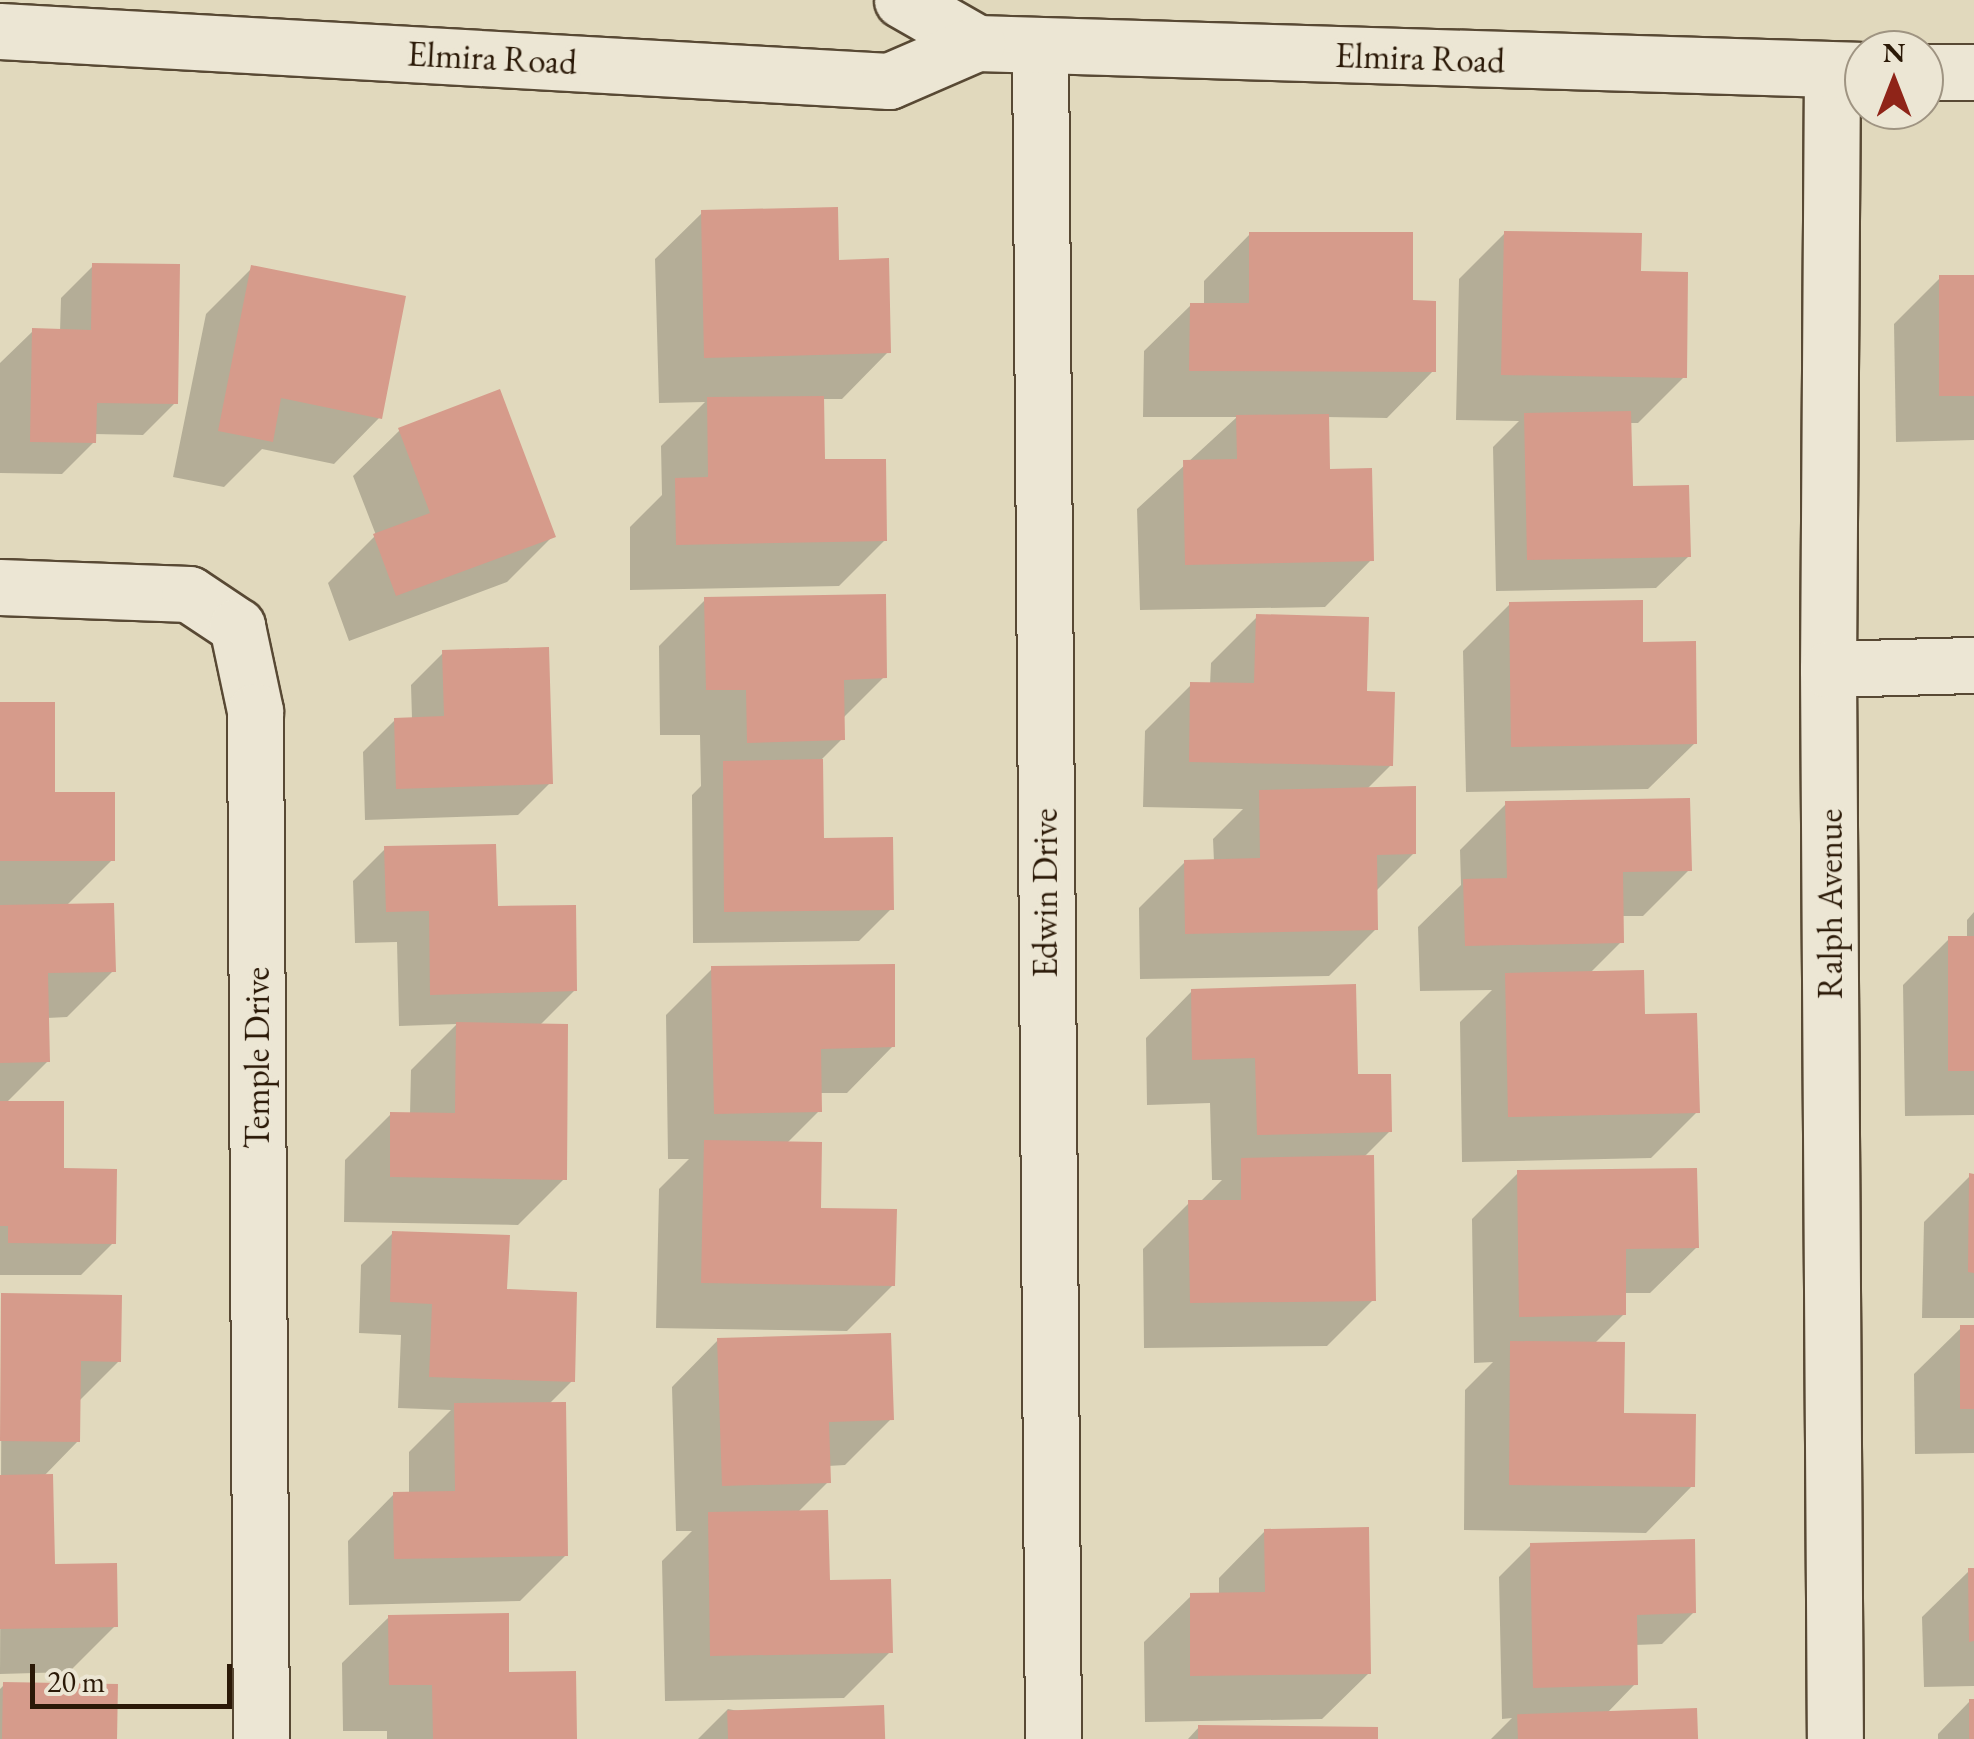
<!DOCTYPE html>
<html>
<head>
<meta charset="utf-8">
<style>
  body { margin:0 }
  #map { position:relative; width:1974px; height:1739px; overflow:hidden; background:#e1d9bd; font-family:"EB Garamond",serif }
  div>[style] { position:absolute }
  .shadow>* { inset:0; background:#0003 }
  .building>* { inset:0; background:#d69b8b; transform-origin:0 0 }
  .roads { filter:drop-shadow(2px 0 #584934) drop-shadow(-2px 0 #584934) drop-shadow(0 2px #584934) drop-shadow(0 -2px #584934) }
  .minor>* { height:55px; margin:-27.5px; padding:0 27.5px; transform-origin:27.5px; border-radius:27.5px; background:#ece6d4 }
  .secondary>* { height:55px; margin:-27.5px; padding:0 27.5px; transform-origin:27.5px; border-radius:27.5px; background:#ece6d4 }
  span { translate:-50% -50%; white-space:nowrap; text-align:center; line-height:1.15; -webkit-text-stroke:8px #ece6d4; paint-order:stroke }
  .street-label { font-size:35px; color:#2b1907 }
  .north { position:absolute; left:1844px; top:30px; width:100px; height:100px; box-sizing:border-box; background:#ece6d4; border:2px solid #9f9482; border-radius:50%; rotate:0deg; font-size:28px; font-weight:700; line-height:40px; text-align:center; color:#2b1907 }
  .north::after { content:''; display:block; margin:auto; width:35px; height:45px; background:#8f2418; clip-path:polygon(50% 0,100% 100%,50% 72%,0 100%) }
  .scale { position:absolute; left:30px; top:1664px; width:202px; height:45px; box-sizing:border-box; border:5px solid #2b1907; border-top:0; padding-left:12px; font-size:30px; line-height:35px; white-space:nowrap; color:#2b1907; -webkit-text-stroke:8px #ece6d4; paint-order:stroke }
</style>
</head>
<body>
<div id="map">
  <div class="shadow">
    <i style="clip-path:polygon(702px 213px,836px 262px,888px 352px,842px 399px,821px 399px,822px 462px,885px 540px,839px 586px,630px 590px,630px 527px,662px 495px,661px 446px,705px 402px,659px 403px,655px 259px)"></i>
    <i style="clip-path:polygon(1505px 233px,1639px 274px,1684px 377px,1638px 423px,1629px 423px,1630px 489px,1689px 556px,1656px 588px,1496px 591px,1493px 447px,1519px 421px,1456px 420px,1459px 279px)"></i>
    <i style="clip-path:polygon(1250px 234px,1410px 303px,1433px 371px,1387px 418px,1326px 417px,1327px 472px,1371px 560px,1325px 607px,1140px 610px,1137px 509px,1237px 417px,1143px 417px,1144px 351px,1191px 305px,1204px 305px,1204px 281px)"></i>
    <i style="clip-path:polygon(93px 266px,175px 403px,143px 435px,94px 434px,94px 442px,62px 474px,0 473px,0 363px,33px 331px,60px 332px,61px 298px)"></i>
    <i style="clip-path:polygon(252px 268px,380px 417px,334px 464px,262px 449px,224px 487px,173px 477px,206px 314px)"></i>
    <i style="clip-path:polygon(1974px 277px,1974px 440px,1896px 442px,1894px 324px,1940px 278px)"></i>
    <i style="clip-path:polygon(400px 430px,553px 536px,507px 582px,349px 641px,328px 583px,376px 535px,353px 476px)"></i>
    <i style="clip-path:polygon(705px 600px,884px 677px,842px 719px,842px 739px,820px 761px,821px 841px,891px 909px,859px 941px,693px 943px,692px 795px,701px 786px,700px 735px,660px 735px,659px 646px)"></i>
    <i style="clip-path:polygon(1510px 604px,1695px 743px,1648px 789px,1466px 792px,1463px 651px)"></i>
    <i style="clip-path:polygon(1257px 617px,1364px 693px,1391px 765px,1366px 790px,1414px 853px,1375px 892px,1376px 929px,1329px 976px,1140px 979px,1139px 908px,1185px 862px,1214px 862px,1213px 839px,1243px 809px,1143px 807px,1145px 731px,1192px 684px,1210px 685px,1211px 663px)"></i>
    <i style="clip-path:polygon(443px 653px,550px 783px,518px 815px,365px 820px,363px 752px,395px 720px,412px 719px,411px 685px)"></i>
    <i style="clip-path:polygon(0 705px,52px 795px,112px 860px,65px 907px,113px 971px,67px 1017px,47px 1018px,48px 1061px,5px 1104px,62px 1170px,113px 1243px,81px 1275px,0 1275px)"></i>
    <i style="clip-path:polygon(1506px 804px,1689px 870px,1643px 916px,1621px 916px,1621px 942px,1589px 974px,1643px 1016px,1697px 1112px,1651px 1158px,1462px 1162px,1460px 1022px,1492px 990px,1420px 991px,1418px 927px,1461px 885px,1460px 850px)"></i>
    <i style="clip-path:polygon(385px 849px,495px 908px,575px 990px,539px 1026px,564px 1179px,518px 1225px,344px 1222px,345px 1160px,391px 1114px,410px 1114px,411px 1070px,457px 1024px,399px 1026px,397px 942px,355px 943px,353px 881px)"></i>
    <i style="clip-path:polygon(1974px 912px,1974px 1115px,1905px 1116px,1903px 985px,1949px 939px,1967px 938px,1967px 920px)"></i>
    <i style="clip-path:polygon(712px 969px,893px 1046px,847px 1093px,819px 1093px,819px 1111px,786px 1144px,818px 1211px,893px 1285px,847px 1331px,656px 1328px,659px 1189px,689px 1159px,668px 1159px,666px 1015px)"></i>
    <i style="clip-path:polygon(1192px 991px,1356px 1077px,1390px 1131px,1363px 1158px,1373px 1300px,1327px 1346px,1144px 1348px,1143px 1249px,1189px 1203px,1199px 1203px,1222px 1180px,1212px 1180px,1210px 1103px,1147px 1105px,1146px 1038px)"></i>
    <i style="clip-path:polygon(1518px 1173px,1697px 1247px,1650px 1293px,1624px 1293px,1624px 1314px,1594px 1344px,1621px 1416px,1692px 1486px,1646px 1533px,1464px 1530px,1465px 1390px,1493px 1362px,1474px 1363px,1472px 1219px)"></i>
    <i style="clip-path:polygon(1970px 1176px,1974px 1176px,1974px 1318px,1922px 1318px,1924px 1222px)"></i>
    <i style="clip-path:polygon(393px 1233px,505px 1292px,572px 1381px,548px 1405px,566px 1555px,520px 1601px,349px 1605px,348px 1541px,394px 1494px,409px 1494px,409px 1452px,451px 1410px,398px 1408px,401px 1335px,359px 1333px,361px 1265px)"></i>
    <i style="clip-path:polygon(2px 1295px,119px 1361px,78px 1402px,78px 1441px,43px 1477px,52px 1566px,115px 1626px,69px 1672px,0 1674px)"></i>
    <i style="clip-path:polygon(1961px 1328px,1974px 1328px,1974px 1453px,1915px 1454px,1914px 1374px)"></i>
    <i style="clip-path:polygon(718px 1340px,891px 1419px,845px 1465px,828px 1466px,828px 1482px,797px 1513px,827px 1582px,890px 1652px,844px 1698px,665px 1701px,662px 1561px,692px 1531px,676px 1531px,672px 1387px)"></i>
    <i style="clip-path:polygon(1265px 1531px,1369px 1673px,1322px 1719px,1145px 1722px,1144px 1642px,1191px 1596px,1219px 1595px,1219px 1578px)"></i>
    <i style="clip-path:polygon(1531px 1545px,1694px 1612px,1662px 1644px,1635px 1645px,1635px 1684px,1608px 1712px,1695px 1739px,1491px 1739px,1512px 1718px,1502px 1719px,1499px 1577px)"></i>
    <i style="clip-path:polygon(1969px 1571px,1974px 1571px,1974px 1686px,1924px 1687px,1922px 1617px)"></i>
    <i style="clip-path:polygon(389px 1617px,507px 1674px,575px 1739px,387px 1739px,387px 1731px,343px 1731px,342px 1663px)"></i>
    <i style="clip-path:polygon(4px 1685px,115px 1739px,0 1739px,0 1689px)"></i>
    <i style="clip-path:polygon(1970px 1701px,1974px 1701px,1974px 1739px,1938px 1739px,1938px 1734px)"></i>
    <i style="clip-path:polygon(728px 1709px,882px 1739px,698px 1739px)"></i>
    <i style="clip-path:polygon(1199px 1727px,1376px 1739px,1188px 1739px)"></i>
  </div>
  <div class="building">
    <i style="clip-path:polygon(838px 207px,839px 260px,889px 258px,891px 353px,704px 358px,701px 210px)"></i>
    <i style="clip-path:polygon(1504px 231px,1642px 233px,1641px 271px,1688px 272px,1687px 378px,1501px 375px)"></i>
    <i style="clip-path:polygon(1249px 232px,1413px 232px,1413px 300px,1436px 301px,1436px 372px,1189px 371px,1190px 303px,1249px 303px)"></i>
    <i style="clip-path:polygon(92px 263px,180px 264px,178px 404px,97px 403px,96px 443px,30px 442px,32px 328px,91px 330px)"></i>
    <i style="clip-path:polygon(251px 265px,406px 296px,382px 419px,281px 398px,273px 442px,218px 431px)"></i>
    <i style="left:1974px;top:275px;width:121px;height:35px;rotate:90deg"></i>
    <i style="clip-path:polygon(500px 389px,556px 537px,396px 596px,373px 534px,430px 513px,398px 428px)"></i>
    <i style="clip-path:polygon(824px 396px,825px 459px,886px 459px,887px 541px,676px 545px,675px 478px,708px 477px,707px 397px)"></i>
    <i style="clip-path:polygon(1631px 411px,1633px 486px,1689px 485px,1691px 557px,1527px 560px,1524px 413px)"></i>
    <i style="clip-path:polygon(1329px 414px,1330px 469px,1372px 468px,1374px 561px,1185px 565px,1183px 460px,1237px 459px,1236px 415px)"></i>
    <i style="clip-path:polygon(886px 594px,887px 678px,844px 680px,845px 740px,747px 743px,746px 690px,706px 690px,704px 597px)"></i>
    <i style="clip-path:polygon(1643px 600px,1643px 642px,1696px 641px,1697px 744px,1511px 747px,1509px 602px)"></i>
    <i style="clip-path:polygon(1256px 614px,1369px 617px,1367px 691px,1395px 692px,1393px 766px,1189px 762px,1190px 682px,1254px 683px)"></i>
    <i style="clip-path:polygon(549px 647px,553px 784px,396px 789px,394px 718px,444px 716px,442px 650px)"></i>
    <i style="clip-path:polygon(0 702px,55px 702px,55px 792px,115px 792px,115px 861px,0 861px)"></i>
    <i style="clip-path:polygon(823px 759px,824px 838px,893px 837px,894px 910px,724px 912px,723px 761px)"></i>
    <i style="clip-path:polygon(1416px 786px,1416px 854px,1377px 855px,1378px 930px,1185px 934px,1184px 860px,1260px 858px,1259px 790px)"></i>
    <i style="clip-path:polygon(1690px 798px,1692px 871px,1623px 872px,1624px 943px,1465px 946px,1463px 879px,1507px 878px,1505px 801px)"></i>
    <i style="clip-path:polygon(496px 844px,498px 906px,576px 905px,577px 991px,430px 995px,429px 911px,386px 912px,384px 846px)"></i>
    <i style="clip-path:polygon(114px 903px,116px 972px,48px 973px,50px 1062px,0 1063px,0 905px)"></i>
    <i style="left:1948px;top:936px;width:26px;height:135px"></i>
    <i style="clip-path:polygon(895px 964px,895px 1047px,821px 1049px,822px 1112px,714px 1114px,711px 966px)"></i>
    <i style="clip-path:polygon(1644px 970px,1645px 1014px,1697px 1013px,1700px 1113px,1508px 1117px,1505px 973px)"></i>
    <i style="clip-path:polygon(1356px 984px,1358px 1074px,1391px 1074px,1392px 1132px,1257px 1135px,1255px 1058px,1192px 1060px,1191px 989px)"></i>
    <i style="clip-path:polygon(456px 1022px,568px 1024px,567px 1180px,390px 1177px,390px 1112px,455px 1113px)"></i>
    <i style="clip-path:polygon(0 1101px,64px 1101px,64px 1168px,117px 1169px,116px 1244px,8px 1243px,8px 1226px,0 1226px)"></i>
    <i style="clip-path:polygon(704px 1140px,822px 1142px,821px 1208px,897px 1209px,895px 1286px,701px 1283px)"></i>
    <i style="clip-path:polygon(1374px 1155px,1376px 1301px,1190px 1303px,1188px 1200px,1241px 1200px,1241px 1158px)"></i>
    <i style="clip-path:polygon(1697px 1168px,1699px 1248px,1626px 1249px,1626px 1315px,1519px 1317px,1517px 1170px)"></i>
    <i style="clip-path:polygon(1969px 1173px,1974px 1174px,1974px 1273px,1968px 1272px)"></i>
    <i style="clip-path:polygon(392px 1231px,510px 1235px,507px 1289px,577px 1292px,575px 1382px,429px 1377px,432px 1304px,390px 1302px)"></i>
    <i style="clip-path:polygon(1px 1293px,122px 1295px,121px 1362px,81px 1361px,80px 1442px,0 1441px)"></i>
    <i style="left:1960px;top:1325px;width:14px;height:84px"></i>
    <i style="clip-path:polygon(891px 1333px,894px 1420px,829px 1422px,831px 1483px,722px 1486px,717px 1338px)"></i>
    <i style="clip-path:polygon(1510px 1341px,1625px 1342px,1624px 1413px,1696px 1414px,1695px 1487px,1509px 1485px)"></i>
    <i style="clip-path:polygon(566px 1402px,568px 1556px,394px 1559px,393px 1492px,455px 1491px,454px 1403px)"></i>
    <i style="clip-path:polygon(53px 1474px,55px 1564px,117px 1563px,118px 1627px,0 1629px,0 1475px)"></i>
    <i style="clip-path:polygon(828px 1510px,830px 1580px,891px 1579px,893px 1653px,710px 1656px,708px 1512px)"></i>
    <i style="clip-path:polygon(1369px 1527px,1371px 1674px,1190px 1676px,1190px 1593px,1265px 1592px,1264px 1529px)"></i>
    <i style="clip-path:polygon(1695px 1539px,1696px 1613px,1637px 1615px,1638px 1685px,1533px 1688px,1530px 1543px)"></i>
    <i style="clip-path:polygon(1968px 1568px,1974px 1568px,1974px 1641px,1969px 1642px)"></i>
    <i style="clip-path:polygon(509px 1613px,509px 1672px,576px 1671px,577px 1739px,433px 1739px,432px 1685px,389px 1685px,388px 1615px)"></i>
    <i style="left:3px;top:1682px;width:115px;height:57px;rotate:1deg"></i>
    <i style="left:1969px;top:1699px;width:5px;height:40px"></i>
    <i style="left:884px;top:1705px;width:34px;height:157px;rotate:88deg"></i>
    <i style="left:1697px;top:1708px;width:31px;height:180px;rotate:88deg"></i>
    <i style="clip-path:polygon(1198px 1725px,1378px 1727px,1378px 1739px,1198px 1739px)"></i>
  </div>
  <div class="roads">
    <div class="minor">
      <i style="left:1040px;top:46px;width:1693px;rotate:89.56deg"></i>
      <i style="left:1832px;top:70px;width:599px;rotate:90.38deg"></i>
      <i style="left:1828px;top:669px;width:1070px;rotate:89.63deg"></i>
      <i style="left:0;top:587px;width:189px;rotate:2.1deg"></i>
      <i style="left:189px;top:594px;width:58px;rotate:33.7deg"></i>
      <i style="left:237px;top:626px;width:87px;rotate:78deg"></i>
      <i style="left:255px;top:711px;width:1028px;rotate:89.67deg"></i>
      <i style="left:1828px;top:669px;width:146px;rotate:-1.6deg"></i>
    </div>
    <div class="secondary">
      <i style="left:902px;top:0;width:86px;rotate:29.8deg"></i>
      <i style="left:977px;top:43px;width:887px;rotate:1.74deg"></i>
      <i style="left:0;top:31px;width:890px;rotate:3.22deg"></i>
      <i style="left:889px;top:81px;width:96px;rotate:-23.4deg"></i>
      <i style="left:1924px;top:72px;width:50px"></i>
    </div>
  </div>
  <div class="street-label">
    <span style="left:492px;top:58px;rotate:3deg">Elmira Road</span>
    <span style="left:1420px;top:58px;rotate:2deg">Elmira Road</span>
    <span style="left:1045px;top:893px;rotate:-90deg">Edwin Drive</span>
    <span style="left:1830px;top:904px;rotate:-90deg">Ralph Avenue</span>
    <span style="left:257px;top:1058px;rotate:-90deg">Temple Drive</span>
  </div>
  <div class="north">N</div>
  <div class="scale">20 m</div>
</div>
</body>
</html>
